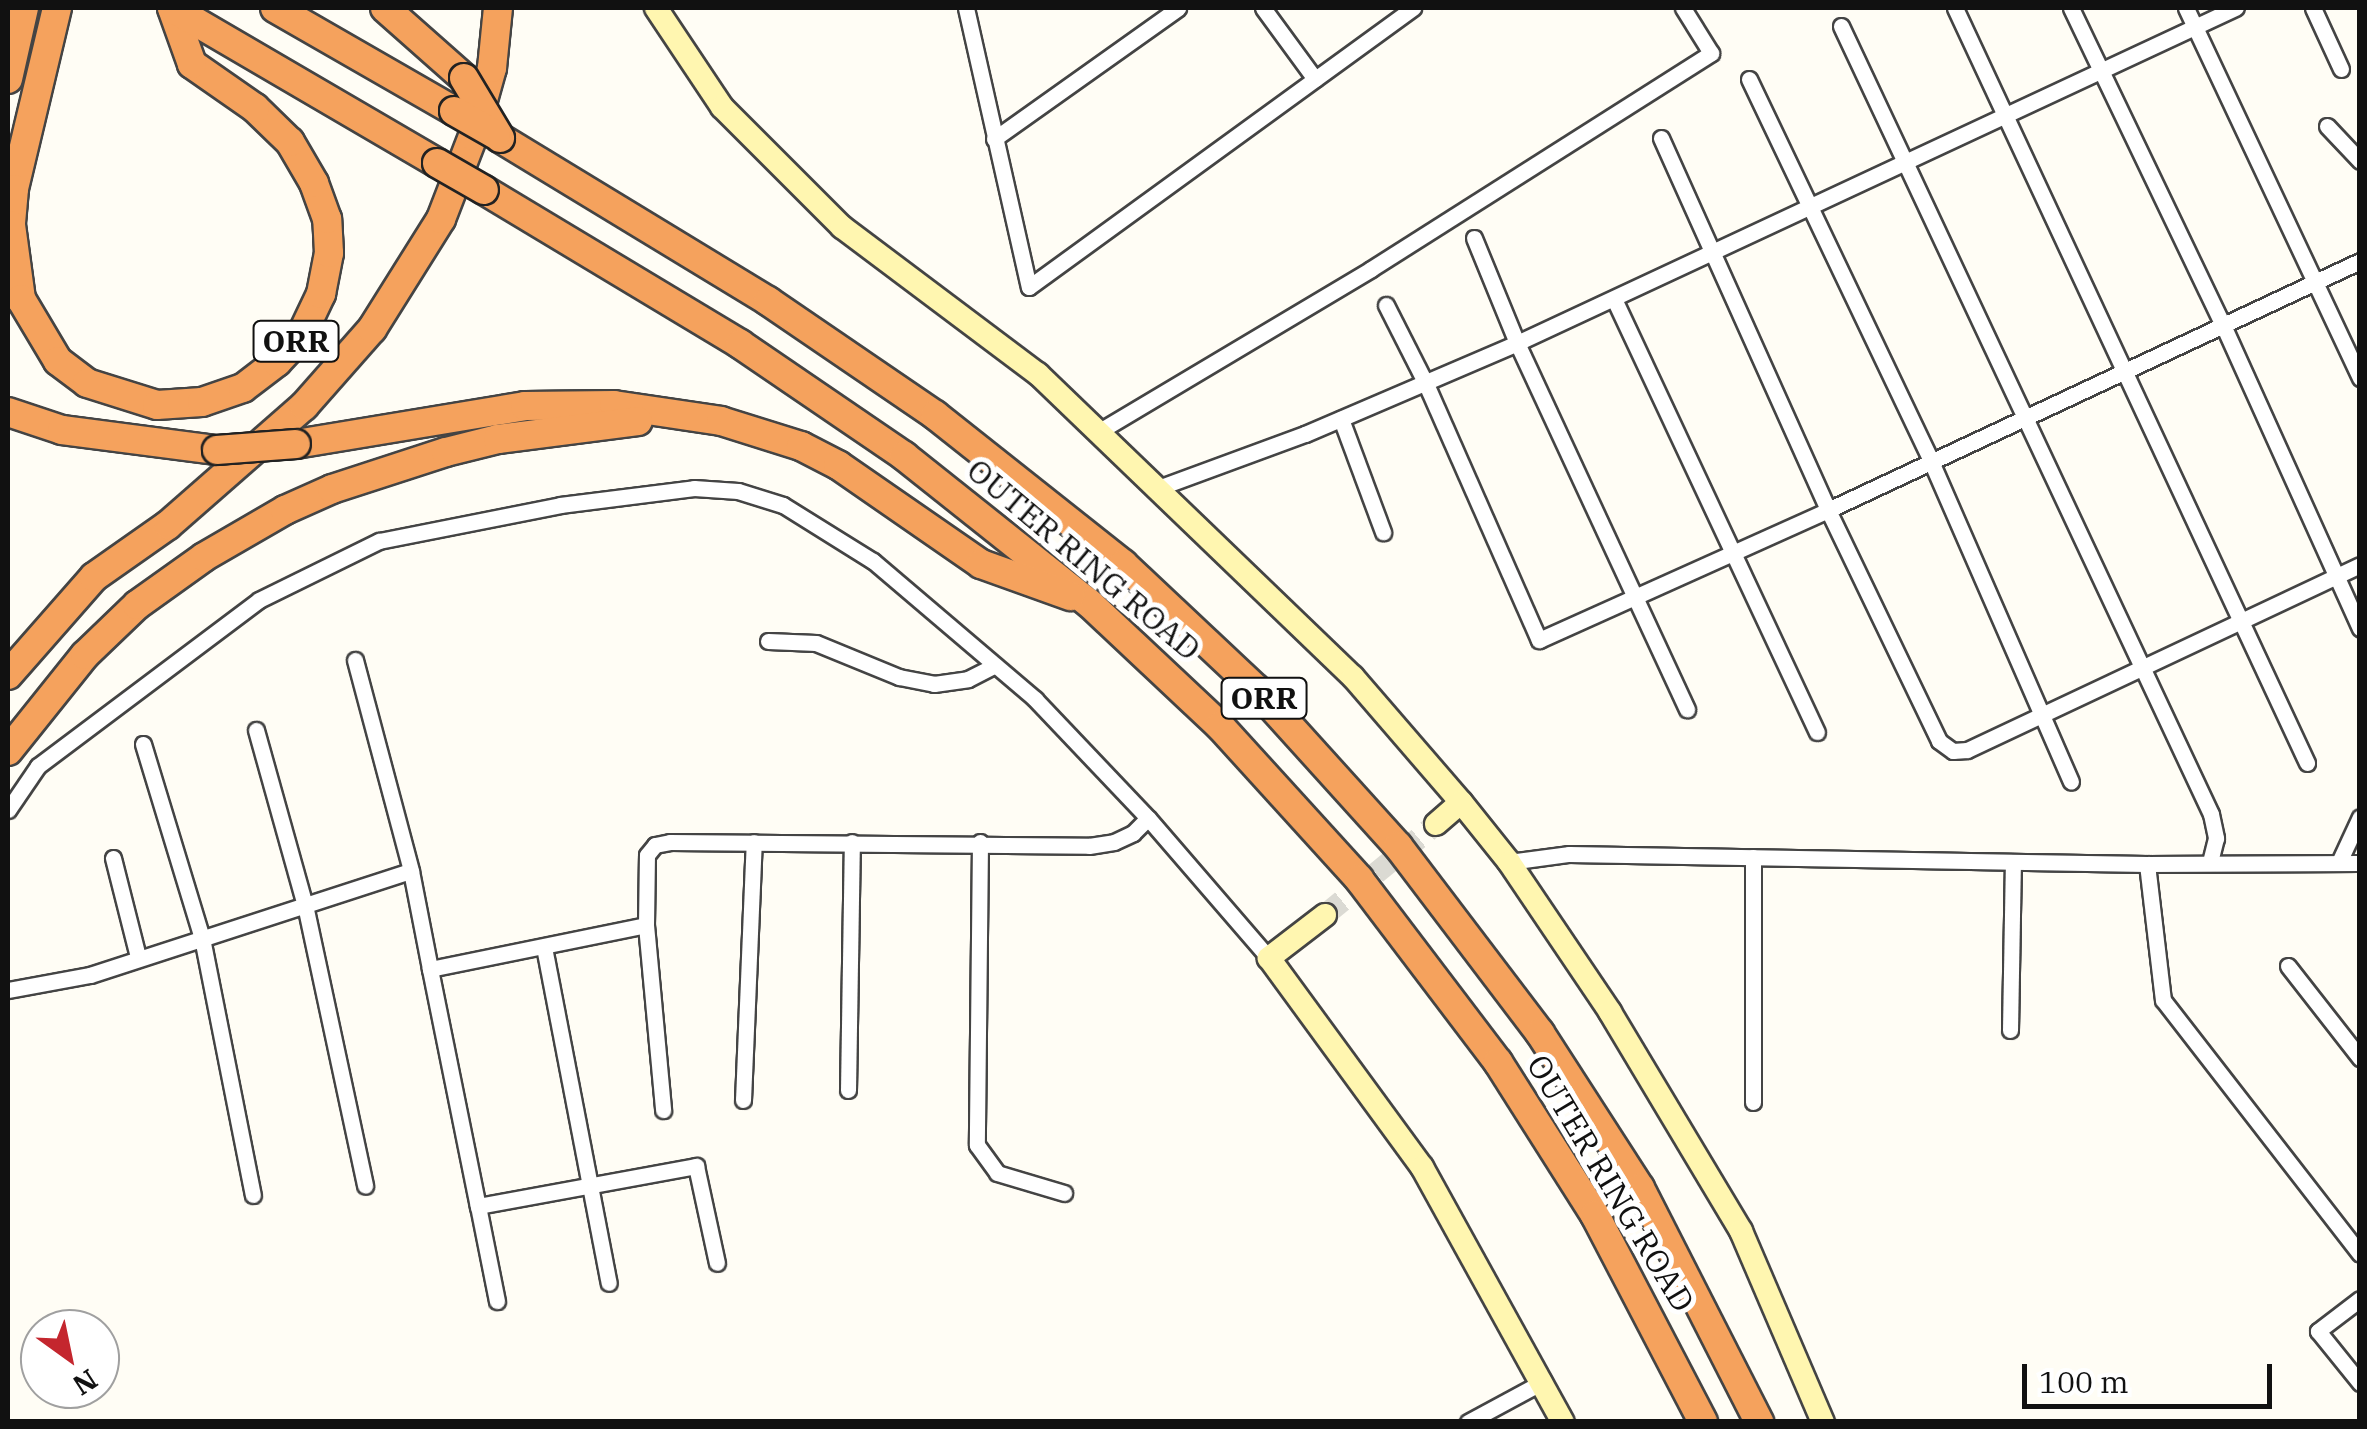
<!DOCTYPE html>
<html>
<head>
<meta charset="utf-8">
<style>
  body { margin:0 }
  #map { position:relative; width:2367px; height:1429px; overflow:hidden; background:#fffdf5; font-family:"IBM Plex Serif",serif }
  div>[style] { position:absolute }
  .secondary-tunnel>* { height:22px; margin-top:-11px; transform-origin:0; background:repeating-linear-gradient(90deg,#dbdad3 0 22px,transparent 0 33px) }
  .roads { filter:drop-shadow(2px 0 #444) drop-shadow(-2px 0 #444) drop-shadow(0 2px #444) drop-shadow(0 -2px #444) }
  .street>* { height:15px; margin:-7.5px; padding:0 7.5px; transform-origin:7.5px; border-radius:7.5px; background:#fff }
  .secondary>* { height:22px; margin:-11px; padding:0 11px; transform-origin:11px; border-radius:11px; background:#fff6b0 }
  .highway>* { height:28px; margin:-14px; padding:0 14px; transform-origin:14px; border-radius:14px; background:#f5a25d }
  .bridges { filter:drop-shadow(2px 0 #222) drop-shadow(-2px 0 #222) drop-shadow(0 2px #222) drop-shadow(0 -2px #222) }
  .highway-bridge>* { height:28px; margin:-14px; padding:0 14px; transform-origin:14px; border-radius:14px; background:#f5a25d }
  span { translate:-50% -50%; white-space:nowrap; text-align:center; line-height:1.15; -webkit-text-stroke:10px #fff; paint-order:stroke }
  .shield-label span { padding:2px 8px; background:#fff; border:2px solid; border-radius:8px; -webkit-text-stroke-width:0 }
  .shield-label { font-size:30px; color:#111; font-weight:700 }
  .street-label { font-size:32px; color:#111 }
  .frame { position:absolute; inset:0; border:10px solid #111; pointer-events:none }
  .north { position:absolute; left:20px; top:1309px; width:100px; height:100px; box-sizing:border-box; background:#fff; border:2px solid #a0a0a0; border-radius:50%; rotate:147deg; font-size:28px; font-weight:700; line-height:40px; text-align:center; color:#111 }
  .north::after { content:''; display:block; margin:auto; width:35px; height:45px; background:#c4262e; clip-path:polygon(50% 0,100% 100%,50% 72%,0 100%) }
  .scale { position:absolute; left:2022px; top:1364px; width:250px; height:45px; box-sizing:border-box; border:5px solid #111; border-top:0; padding-left:12px; font-size:30px; line-height:35px; white-space:nowrap; color:#111; -webkit-text-stroke:8px #fff; paint-order:stroke }
</style>
</head>
<body>
<div id="map">
  <div class="secondary-tunnel">
    <i style="left:1325px;top:915px;width:144px;rotate:-39.3deg"></i>
  </div>
  <div class="roads">
    <div class="street">
      <i style="left:966px;top:8px;width:286px;rotate:77.3deg"></i>
      <i style="left:1029px;top:287px;width:475px;rotate:-36deg"></i>
      <i style="left:1263px;top:8px;width:88px;rotate:53.8deg"></i>
      <i style="left:1955px;top:8px;width:833px;rotate:65deg"></i>
      <i style="left:2071px;top:8px;width:352px;rotate:64.4deg"></i>
      <i style="left:2223px;top:325px;width:333px;rotate:65.7deg"></i>
      <i style="left:2186px;top:8px;width:409px;rotate:64.8deg"></i>
      <i style="left:2313px;top:8px;width:67px;rotate:65.3deg"></i>
      <i style="left:1841px;top:26px;width:150px;rotate:64.8deg"></i>
      <i style="left:1905px;top:162px;width:365px;rotate:-25deg"></i>
      <i style="left:1749px;top:79px;width:421px;rotate:64.5deg"></i>
      <i style="left:1930px;top:459px;width:352px;rotate:66.4deg"></i>
      <i style="left:2327px;top:126px;width:48px;rotate:46.7deg"></i>
      <i style="left:1661px;top:138px;width:408px;rotate:65.8deg"></i>
      <i style="left:1828px;top:510px;width:256px;rotate:64.3deg"></i>
      <i style="left:1939px;top:741px;width:17px;rotate:36deg"></i>
      <i style="left:1953px;top:751px;width:14px;rotate:-4deg"></i>
      <i style="left:1967px;top:750px;width:434px;rotate:-25.2deg"></i>
      <i style="left:994px;top:139px;width:226px;rotate:-35.4deg"></i>
      <i style="left:1474px;top:238px;width:113px;rotate:67.7deg"></i>
      <i style="left:1517px;top:343px;width:428px;rotate:-25deg"></i>
      <i style="left:1905px;top:162px;width:720px;rotate:64.86deg"></i>
      <i style="left:2211px;top:814px;width:25px;rotate:78deg"></i>
      <i style="left:2216px;top:838px;width:25px;rotate:104deg"></i>
      <i style="left:1615px;top:301px;width:476px;rotate:64.9deg"></i>
      <i style="left:1386px;top:305px;width:89px;rotate:63.1deg"></i>
      <i style="left:1426px;top:384px;width:280px;rotate:66.2deg"></i>
      <i style="left:1539px;top:640px;width:317px;rotate:-24.2deg"></i>
      <i style="left:1828px;top:510px;width:587px;rotate:-25.08deg"></i>
      <i style="left:1341px;top:419px;width:121px;rotate:69.6deg"></i>
      <i style="left:1098px;top:432px;width:318px;rotate:-30.8deg"></i>
      <i style="left:1371px;top:269px;width:403px;rotate:-32.4deg"></i>
      <i style="left:1711px;top:53px;width:53px;rotate:-121.9deg"></i>
      <i style="left:1158px;top:488px;width:157px;rotate:-20.2deg"></i>
      <i style="left:1305px;top:434px;width:231px;rotate:-23.2deg"></i>
      <i style="left:1517px;top:343px;width:404px;rotate:65.1deg"></i>
      <i style="left:768px;top:641px;width:48px;rotate:2.4deg"></i>
      <i style="left:816px;top:643px;width:90px;rotate:22.3deg"></i>
      <i style="left:899px;top:677px;width:36px;rotate:11deg"></i>
      <i style="left:934px;top:684px;width:34px;rotate:-8deg"></i>
      <i style="left:968px;top:679px;width:30px;rotate:-27deg"></i>
      <i style="left:355px;top:660px;width:218px;rotate:75.1deg"></i>
      <i style="left:256px;top:730px;width:182px;rotate:74.4deg"></i>
      <i style="left:305px;top:905px;width:287px;rotate:77.9deg"></i>
      <i style="left:143px;top:744px;width:203px;rotate:73.1deg"></i>
      <i style="left:202px;top:938px;width:262px;rotate:78.8deg"></i>
      <i style="left:8px;top:810px;width:53px;rotate:-55.7deg"></i>
      <i style="left:38px;top:766px;width:276px;rotate:-36.9deg"></i>
      <i style="left:259px;top:600px;width:134px;rotate:-26.2deg"></i>
      <i style="left:379px;top:541px;width:185px;rotate:-11.2deg"></i>
      <i style="left:560px;top:505px;width:135px;rotate:-7.2deg"></i>
      <i style="left:694px;top:488px;width:44px;rotate:3.9deg"></i>
      <i style="left:738px;top:491px;width:47px;rotate:17.3deg"></i>
      <i style="left:783px;top:505px;width:106px;rotate:31.9deg"></i>
      <i style="left:873px;top:561px;width:213px;rotate:40.4deg"></i>
      <i style="left:1035px;top:699px;width:164px;rotate:46.5deg"></i>
      <i style="left:1148px;top:818px;width:185px;rotate:49.2deg"></i>
      <i style="left:980px;top:842px;width:303px;rotate:90.6deg"></i>
      <i style="left:977px;top:1145px;width:34px;rotate:54deg"></i>
      <i style="left:997px;top:1173px;width:70px;rotate:16.6deg"></i>
      <i style="left:113px;top:858px;width:102px;rotate:75.8deg"></i>
      <i style="left:2340px;top:860px;width:47px;rotate:-65.1deg"></i>
      <i style="left:1509px;top:862px;width:61px;rotate:-7.6deg"></i>
      <i style="left:1569px;top:854px;width:578px;rotate:0.99deg"></i>
      <i style="left:2147px;top:864px;width:213px;rotate:-0.3deg"></i>
      <i style="left:2147px;top:864px;width:137px;rotate:83.3deg"></i>
      <i style="left:2163px;top:1000px;width:321px;rotate:52.2deg"></i>
      <i style="left:646px;top:925px;width:186px;rotate:84.7deg"></i>
      <i style="left:544px;top:947px;width:342px;rotate:79.1deg"></i>
      <i style="left:2288px;top:966px;width:117px;rotate:52deg"></i>
      <i style="left:430px;top:969px;width:242px;rotate:78.6deg"></i>
      <i style="left:478px;top:1206px;width:222px;rotate:-10.4deg"></i>
      <i style="left:696px;top:1166px;width:99px;rotate:77.8deg"></i>
      <i style="left:8px;top:990px;width:83px;rotate:-10.4deg"></i>
      <i style="left:90px;top:975px;width:337px;rotate:-18deg"></i>
      <i style="left:411px;top:871px;width:100px;rotate:79deg"></i>
      <i style="left:430px;top:969px;width:220px;rotate:-11.5deg"></i>
      <i style="left:646px;top:925px;width:70px;rotate:-89.2deg"></i>
      <i style="left:647px;top:855px;width:13px;rotate:-51deg"></i>
      <i style="left:655px;top:845px;width:15px;rotate:-11deg"></i>
      <i style="left:670px;top:842px;width:419px;rotate:0.5deg"></i>
      <i style="left:1089px;top:846px;width:25px;rotate:-9deg"></i>
      <i style="left:1114px;top:842px;width:21px;rotate:-25deg"></i>
      <i style="left:1133px;top:833px;width:21px;rotate:-45deg"></i>
      <i style="left:2010px;top:1030px;width:168px;rotate:-89deg"></i>
      <i style="left:848px;top:1090px;width:248px;rotate:-89.1deg"></i>
      <i style="left:743px;top:1100px;width:258px;rotate:-87.6deg"></i>
      <i style="left:1753px;top:1102px;width:245px;rotate:-90deg"></i>
      <i style="left:478px;top:1206px;width:97px;rotate:78.7deg"></i>
      <i style="left:2360px;top:1299px;width:53px;rotate:142.7deg"></i>
      <i style="left:2318px;top:1331px;width:67px;rotate:51.1deg"></i>
      <i style="left:1468px;top:1422px;width:86px;rotate:-28.3deg"></i>
    </div>
    <div class="secondary">
      <i style="left:656px;top:8px;width:119px;rotate:56.3deg"></i>
      <i style="left:722px;top:107px;width:170px;rotate:45deg"></i>
      <i style="left:842px;top:227px;width:245px;rotate:36.9deg"></i>
      <i style="left:1038px;top:374px;width:437px;rotate:43.9deg"></i>
      <i style="left:1353px;top:677px;width:165px;rotate:49.2deg"></i>
      <i style="left:1461px;top:802px;width:77px;rotate:51.3deg"></i>
      <i style="left:1509px;top:862px;width:181px;rotate:56deg"></i>
      <i style="left:1610px;top:1012px;width:255px;rotate:59.1deg"></i>
      <i style="left:1741px;top:1231px;width:208px;rotate:66.8deg"></i>
      <i style="left:1436px;top:824px;width:33px;rotate:-41deg"></i>
      <i style="left:1325px;top:915px;width:71px;rotate:142.5deg"></i>
      <i style="left:1269px;top:958px;width:259px;rotate:53.8deg"></i>
      <i style="left:1422px;top:1167px;width:291px;rotate:61.1deg"></i>
    </div>
    <div class="highway">
      <i style="left:57px;top:8px;width:186px;rotate:103.4deg"></i>
      <i style="left:14px;top:189px;width:36px;rotate:95deg"></i>
      <i style="left:11px;top:225px;width:75px;rotate:82.3deg"></i>
      <i style="left:21px;top:299px;width:72px;rotate:59.2deg"></i>
      <i style="left:58px;top:361px;width:36px;rotate:37deg"></i>
      <i style="left:87px;top:383px;width:73px;rotate:17.4deg"></i>
      <i style="left:157px;top:405px;width:45px;rotate:-3.8deg"></i>
      <i style="left:202px;top:402px;width:43px;rotate:-18.9deg"></i>
      <i style="left:243px;top:388px;width:43px;rotate:-37.4deg"></i>
      <i style="left:277px;top:362px;width:35px;rotate:-47deg"></i>
      <i style="left:301px;top:336px;width:47px;rotate:-64.5deg"></i>
      <i style="left:321px;top:294px;width:42px;rotate:-79deg"></i>
      <i style="left:329px;top:253px;width:34px;rotate:-93deg"></i>
      <i style="left:327px;top:219px;width:38px;rotate:-110deg"></i>
      <i style="left:314px;top:183px;width:48px;rotate:-120.3deg"></i>
      <i style="left:290px;top:142px;width:49px;rotate:-135.8deg"></i>
      <i style="left:255px;top:108px;width:77px;rotate:-145.1deg"></i>
      <i style="left:192px;top:64px;width:59px;rotate:-109.7deg"></i>
      <i style="left:172px;top:8px;width:307px;rotate:30.3deg"></i>
      <i style="left:275px;top:8px;width:207px;rotate:29.9deg"></i>
      <i style="left:385px;top:8px;width:106px;rotate:41.5deg"></i>
      <i style="left:8px;top:79px;width:73px;rotate:-77.3deg"></i>
      <i style="left:500px;top:138px;width:314px;rotate:31.3deg"></i>
      <i style="left:768px;top:301px;width:202px;rotate:34.3deg"></i>
      <i style="left:935px;top:415px;width:240px;rotate:38.4deg"></i>
      <i style="left:1123px;top:564px;width:183px;rotate:43.2deg"></i>
      <i style="left:1256px;top:689px;width:212px;rotate:47.9deg"></i>
      <i style="left:1398px;top:846px;width:235px;rotate:52.8deg"></i>
      <i style="left:1540px;top:1033px;width:184px;rotate:57.2deg"></i>
      <i style="left:1640px;top:1188px;width:263px;rotate:63deg"></i>
      <i style="left:484px;top:190px;width:299px;rotate:31deg"></i>
      <i style="left:740px;top:344px;width:199px;rotate:34.3deg"></i>
      <i style="left:904px;top:456px;width:236px;rotate:38.5deg"></i>
      <i style="left:1089px;top:603px;width:180px;rotate:43.2deg"></i>
      <i style="left:1220px;top:726px;width:207px;rotate:47.7deg"></i>
      <i style="left:1359px;top:879px;width:230px;rotate:52.8deg"></i>
      <i style="left:1498px;top:1062px;width:181px;rotate:57.6deg"></i>
      <i style="left:1595px;top:1215px;width:233px;rotate:62.4deg"></i>
      <i style="left:8px;top:412px;width:57px;rotate:18.4deg"></i>
      <i style="left:62px;top:430px;width:156px;rotate:7.4deg"></i>
      <i style="left:296px;top:444px;width:232px;rotate:-9.4deg"></i>
      <i style="left:525px;top:406px;width:89px;rotate:-0.6deg"></i>
      <i style="left:614px;top:405px;width:108px;rotate:8.5deg"></i>
      <i style="left:721px;top:421px;width:84px;rotate:17.4deg"></i>
      <i style="left:801px;top:446px;width:42px;rotate:27.2deg"></i>
      <i style="left:838px;top:465px;width:174px;rotate:34.7deg"></i>
      <i style="left:981px;top:564px;width:95px;rotate:19.8deg"></i>
      <i style="left:8px;top:675px;width:130px;rotate:-48.7deg"></i>
      <i style="left:94px;top:577px;width:90px;rotate:-35.1deg"></i>
      <i style="left:168px;top:525px;width:181px;rotate:-41.2deg"></i>
      <i style="left:304px;top:406px;width:103px;rotate:-48.6deg"></i>
      <i style="left:372px;top:329px;width:130px;rotate:-57.9deg"></i>
      <i style="left:441px;top:219px;width:89px;rotate:-68.9deg"></i>
      <i style="left:473px;top:136px;width:71px;rotate:-74.4deg"></i>
      <i style="left:492px;top:68px;width:60px;rotate:-84.3deg"></i>
      <i style="left:8px;top:751px;width:123px;rotate:-51.3deg"></i>
      <i style="left:85px;top:655px;width:72px;rotate:-43.9deg"></i>
      <i style="left:137px;top:605px;width:82px;rotate:-35.6deg"></i>
      <i style="left:204px;top:557px;width:94px;rotate:-30.1deg"></i>
      <i style="left:285px;top:510px;width:51px;rotate:-24.1deg"></i>
      <i style="left:332px;top:489px;width:120px;rotate:-18deg"></i>
      <i style="left:446px;top:452px;width:54px;rotate:-14deg"></i>
      <i style="left:498px;top:439px;width:141px;rotate:-7.3deg"></i>
    </div>
  </div>
  <div class="bridges">
    <div class="highway-bridge">
      <i style="left:464px;top:78px;width:70px;rotate:59deg"></i>
      <i style="left:454px;top:111px;width:48px;rotate:29.7deg"></i>
      <i style="left:437px;top:163px;width:54px;rotate:29.9deg"></i>
      <i style="left:217px;top:450px;width:79px;rotate:-4.3deg"></i>
    </div>
  </div>
  <div class="shield-label">
    <span style="left:296px;top:341px">ORR</span>
    <span style="left:1264px;top:698px">ORR</span>
  </div>
  <div class="street-label">
    <span style="left:1084px;top:559px;rotate:40deg">OUTER RING ROAD</span>
    <span style="left:1611px;top:1183px;rotate:59deg">OUTER RING ROAD</span>
  </div>
  <div class="frame"></div>
  <div class="north">N</div>
  <div class="scale">100 m</div>
</div>
</body>
</html>
